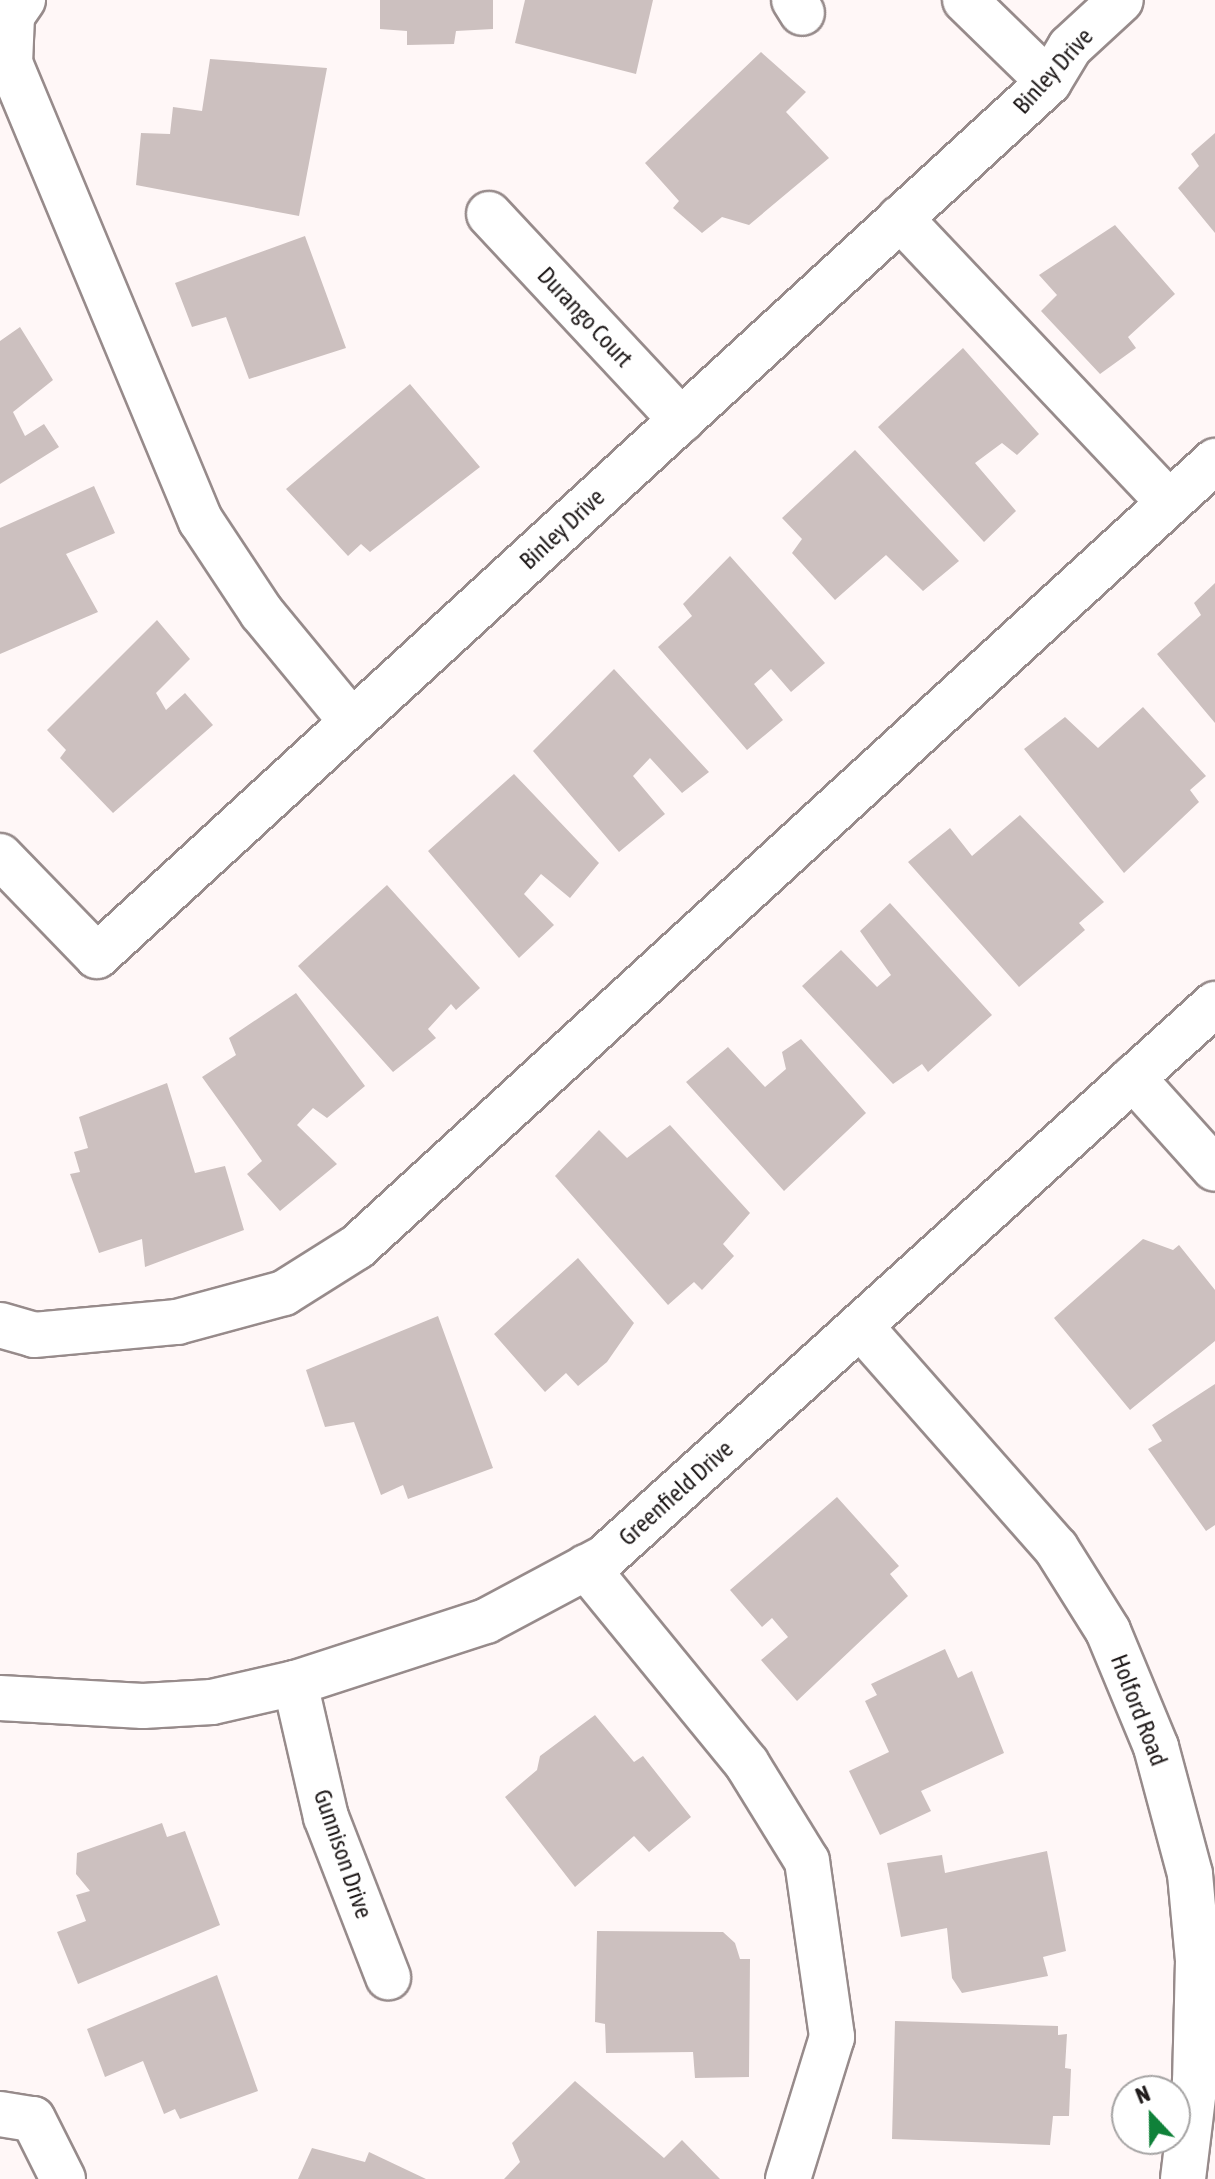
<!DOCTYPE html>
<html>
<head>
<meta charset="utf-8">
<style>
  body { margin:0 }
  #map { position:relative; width:1215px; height:2179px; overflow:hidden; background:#fff7f7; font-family:"Asap Condensed",sans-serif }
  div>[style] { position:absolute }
  .building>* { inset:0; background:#ccc0bf }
  .roads { filter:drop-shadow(2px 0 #978b8b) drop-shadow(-2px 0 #978b8b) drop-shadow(0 2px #978b8b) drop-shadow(0 -2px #978b8b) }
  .minor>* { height:44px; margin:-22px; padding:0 22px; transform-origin:22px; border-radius:22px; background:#fff }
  span { translate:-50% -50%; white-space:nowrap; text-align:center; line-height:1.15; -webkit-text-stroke:6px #fff; paint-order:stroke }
  .street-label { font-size:24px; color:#201b1b }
  .north { position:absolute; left:1111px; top:2075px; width:80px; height:80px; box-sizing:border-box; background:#fff; border:2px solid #a6a4a4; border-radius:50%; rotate:338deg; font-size:22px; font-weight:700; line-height:32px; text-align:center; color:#201b1b }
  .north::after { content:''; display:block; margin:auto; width:28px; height:36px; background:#0f8139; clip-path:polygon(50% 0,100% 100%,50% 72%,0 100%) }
</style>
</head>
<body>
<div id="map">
  <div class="building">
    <i style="clip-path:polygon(380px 0,493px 0,493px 29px,456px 31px,454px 44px,407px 45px,407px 31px,380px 29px)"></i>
    <i style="clip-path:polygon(525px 0,653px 0,636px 74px,515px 43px)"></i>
    <i style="clip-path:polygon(761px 52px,806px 92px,786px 112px,829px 158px,749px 225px,722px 217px,702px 233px,673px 208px,679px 201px,645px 163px)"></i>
    <i style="clip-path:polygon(210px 59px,327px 68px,299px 216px,136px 185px,141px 133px,170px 134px,173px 107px,202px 111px)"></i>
    <i style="clip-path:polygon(1215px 133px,1215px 233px,1178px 188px,1199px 166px,1191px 154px)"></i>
    <i style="clip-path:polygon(1115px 225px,1175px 294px,1128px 337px,1136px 348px,1100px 374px,1041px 311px,1057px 295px,1039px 275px)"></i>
    <i style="clip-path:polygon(305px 236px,346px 348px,249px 379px,226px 317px,192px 327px,175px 283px)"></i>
    <i style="clip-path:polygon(20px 327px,53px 380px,13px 412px,25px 436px,44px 424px,59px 447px,0 484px,0 341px)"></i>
    <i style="clip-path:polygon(963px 348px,1039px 434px,1017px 455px,1002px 443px,975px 463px,1016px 511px,984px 542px,878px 427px)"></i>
    <i style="clip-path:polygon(410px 384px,480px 467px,370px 552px,361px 544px,348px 556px,286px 489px)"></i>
    <i style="clip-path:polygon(855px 450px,959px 561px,923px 591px,886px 555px,835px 600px,792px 553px,802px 539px,782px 518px)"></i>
    <i style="clip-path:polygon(94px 486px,115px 533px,66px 554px,98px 612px,0 654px,0 528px)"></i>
    <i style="clip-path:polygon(730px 556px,825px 663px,791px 692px,771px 669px,754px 684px,783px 720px,747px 750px,658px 647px,692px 616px,683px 604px)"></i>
    <i style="clip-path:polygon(1215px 583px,1215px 723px,1157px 654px,1201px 615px,1194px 603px)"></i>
    <i style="clip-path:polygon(157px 620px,190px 659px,156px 693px,166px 710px,185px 693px,213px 725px,113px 813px,60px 758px,66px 750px,47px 730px)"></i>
    <i style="clip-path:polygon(614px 669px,709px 772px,682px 793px,650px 758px,633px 776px,665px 814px,619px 852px,533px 751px)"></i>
    <i style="clip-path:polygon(1143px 707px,1206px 776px,1190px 790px,1199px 802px,1124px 873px,1024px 749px,1065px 717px,1098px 748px)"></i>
    <i style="clip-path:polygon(514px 774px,599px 863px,570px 898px,541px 874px,524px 894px,554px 925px,519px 958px,428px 851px)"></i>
    <i style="clip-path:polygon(1020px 815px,1104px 902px,1079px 923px,1085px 930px,1019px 987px,908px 862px,950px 828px,972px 856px)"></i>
    <i style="clip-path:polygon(387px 885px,480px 988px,456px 1010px,451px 1004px,428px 1029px,436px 1038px,393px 1072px,298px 966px)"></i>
    <i style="clip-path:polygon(890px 903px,992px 1015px,928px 1072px,922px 1064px,893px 1084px,802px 986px,841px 950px,877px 987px,891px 975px,860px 931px)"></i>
    <i style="clip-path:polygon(296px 993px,365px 1086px,327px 1118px,313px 1108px,297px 1125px,337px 1164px,280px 1211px,247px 1174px,262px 1161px,202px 1077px,236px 1055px,229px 1038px)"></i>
    <i style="clip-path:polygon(801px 1039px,866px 1113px,784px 1191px,686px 1082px,728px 1047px,765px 1087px,786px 1069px,782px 1052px)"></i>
    <i style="clip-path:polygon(167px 1083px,195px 1173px,225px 1166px,244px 1230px,145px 1267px,142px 1239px,99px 1253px,70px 1174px,80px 1172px,74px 1152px,88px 1148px,79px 1117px)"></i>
    <i style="clip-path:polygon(670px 1125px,750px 1213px,723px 1244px,734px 1256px,702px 1290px,694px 1282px,668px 1305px,555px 1176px,599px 1130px,627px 1158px)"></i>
    <i style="clip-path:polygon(1143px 1239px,1173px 1250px,1179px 1245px,1215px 1290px,1215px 1341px,1130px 1410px,1054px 1318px)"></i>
    <i style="clip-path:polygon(578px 1258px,634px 1323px,607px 1362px,578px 1386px,566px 1373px,545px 1392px,494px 1334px)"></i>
    <i style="clip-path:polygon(438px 1316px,493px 1468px,408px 1499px,403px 1485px,381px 1495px,354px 1422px,325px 1427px,306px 1370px)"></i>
    <i style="clip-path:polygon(1215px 1384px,1215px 1525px,1206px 1531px,1148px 1449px,1162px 1441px,1152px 1425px)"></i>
    <i style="clip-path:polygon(837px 1497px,899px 1566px,890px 1574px,908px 1596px,797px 1701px,761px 1660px,788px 1637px,772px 1618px,762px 1627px,730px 1590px)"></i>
    <i style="clip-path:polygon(945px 1649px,958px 1678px,972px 1671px,1004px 1753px,921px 1791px,931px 1811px,880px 1835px,849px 1771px,889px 1752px,865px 1701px,877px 1695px,871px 1684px)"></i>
    <i style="clip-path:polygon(595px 1715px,634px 1762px,643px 1756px,691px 1817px,649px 1852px,634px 1836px,575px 1887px,505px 1797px,537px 1770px,540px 1756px)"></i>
    <i style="clip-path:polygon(162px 1823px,167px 1837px,185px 1831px,220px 1925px,78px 1984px,57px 1932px,86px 1921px,76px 1895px,90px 1891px,76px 1874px,77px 1853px)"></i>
    <i style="clip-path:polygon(1047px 1851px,1066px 1951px,1043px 1957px,1048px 1976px,962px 1993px,952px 1978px,947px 1928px,901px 1937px,887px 1863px,942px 1855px,945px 1873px)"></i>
    <i style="clip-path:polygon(597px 1931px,723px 1932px,735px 1943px,740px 1959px,750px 1959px,749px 2077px,695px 2078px,693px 2052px,606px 2053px,605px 2024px,595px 2022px)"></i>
    <i style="clip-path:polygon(217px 1975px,258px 2091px,180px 2119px,175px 2109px,164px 2114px,143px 2061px,105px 2077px,87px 2029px)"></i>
    <i style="clip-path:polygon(895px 2021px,1058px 2026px,1058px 2035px,1067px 2034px,1065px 2068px,1071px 2069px,1069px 2116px,1053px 2116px,1050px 2145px,892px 2139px)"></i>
    <i style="clip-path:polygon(575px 2081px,664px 2158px,682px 2140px,720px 2179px,504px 2179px,520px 2162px,512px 2143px)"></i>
    <i style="clip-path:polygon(312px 2148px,365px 2162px,369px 2152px,426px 2179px,298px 2179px)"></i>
  </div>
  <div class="roads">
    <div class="minor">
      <i style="left:23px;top:0;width:19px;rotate:125deg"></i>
      <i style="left:12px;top:16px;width:47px;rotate:92.4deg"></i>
      <i style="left:10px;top:63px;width:496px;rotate:67.4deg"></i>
      <i style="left:201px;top:521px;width:110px;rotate:56.5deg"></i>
      <i style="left:262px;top:613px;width:141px;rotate:50.5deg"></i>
      <i style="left:794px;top:0;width:15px;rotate:58deg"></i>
      <i style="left:965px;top:0;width:117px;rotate:44.3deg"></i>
      <i style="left:489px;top:214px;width:282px;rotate:47deg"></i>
      <i style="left:900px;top:218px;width:390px;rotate:46.6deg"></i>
      <i style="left:0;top:856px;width:139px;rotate:45.9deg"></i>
      <i style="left:97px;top:956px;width:1292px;rotate:-42.55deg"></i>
      <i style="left:1049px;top:82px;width:41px;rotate:-59deg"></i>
      <i style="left:1070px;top:47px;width:69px;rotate:-42.7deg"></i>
      <i style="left:1133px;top:1078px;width:122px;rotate:48deg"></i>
      <i style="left:0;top:1325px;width:35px;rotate:16deg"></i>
      <i style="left:34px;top:1335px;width:144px;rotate:-5.2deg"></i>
      <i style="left:177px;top:1322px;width:111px;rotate:-15.2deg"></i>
      <i style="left:284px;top:1293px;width:86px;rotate:-32.2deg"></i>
      <i style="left:357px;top:1247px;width:1164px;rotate:-42.49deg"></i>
      <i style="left:861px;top:1327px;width:295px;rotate:48.6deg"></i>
      <i style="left:1056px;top:1548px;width:98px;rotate:57.9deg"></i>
      <i style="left:1108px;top:1631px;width:126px;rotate:67.5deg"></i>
      <i style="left:1156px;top:1747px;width:131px;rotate:75deg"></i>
      <i style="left:1190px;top:1874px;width:87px;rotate:84.7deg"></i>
      <i style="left:1198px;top:1961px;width:120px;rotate:91.4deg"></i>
      <i style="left:1195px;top:2081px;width:99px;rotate:97deg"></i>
      <i style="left:586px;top:1567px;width:254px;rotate:50.7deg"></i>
      <i style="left:747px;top:1764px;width:114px;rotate:58.3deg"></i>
      <i style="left:807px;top:1861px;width:178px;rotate:81.9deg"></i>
      <i style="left:832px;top:2037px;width:149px;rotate:107.2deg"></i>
      <i style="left:295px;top:1683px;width:138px;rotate:77deg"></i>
      <i style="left:326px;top:1817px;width:172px;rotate:68.8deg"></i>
      <i style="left:0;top:1698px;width:143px;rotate:3.2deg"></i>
      <i style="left:143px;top:1706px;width:69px;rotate:-3.3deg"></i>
      <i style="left:212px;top:1702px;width:85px;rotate:-12.9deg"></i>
      <i style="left:295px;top:1683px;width:201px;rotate:-18deg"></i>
      <i style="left:486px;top:1621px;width:134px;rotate:-28.1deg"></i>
      <i style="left:604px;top:1558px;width:825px;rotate:-42.2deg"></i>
      <i style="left:0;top:2114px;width:33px;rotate:9deg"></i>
      <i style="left:33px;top:2119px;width:67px;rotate:63.4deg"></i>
    </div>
  </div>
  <div class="street-label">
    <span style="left:1053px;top:71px;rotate:-48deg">Binley Drive</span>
    <span style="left:585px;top:317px;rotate:47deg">Durango Court</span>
    <span style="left:562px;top:529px;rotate:-43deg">Binley Drive</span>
    <span style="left:676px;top:1493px;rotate:-42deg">Greenfield Drive</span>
    <span style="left:1139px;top:1710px;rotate:69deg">Holford Road</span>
    <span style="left:343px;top:1854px;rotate:71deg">Gunnison Drive</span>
  </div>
  <div class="north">N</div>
</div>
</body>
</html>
